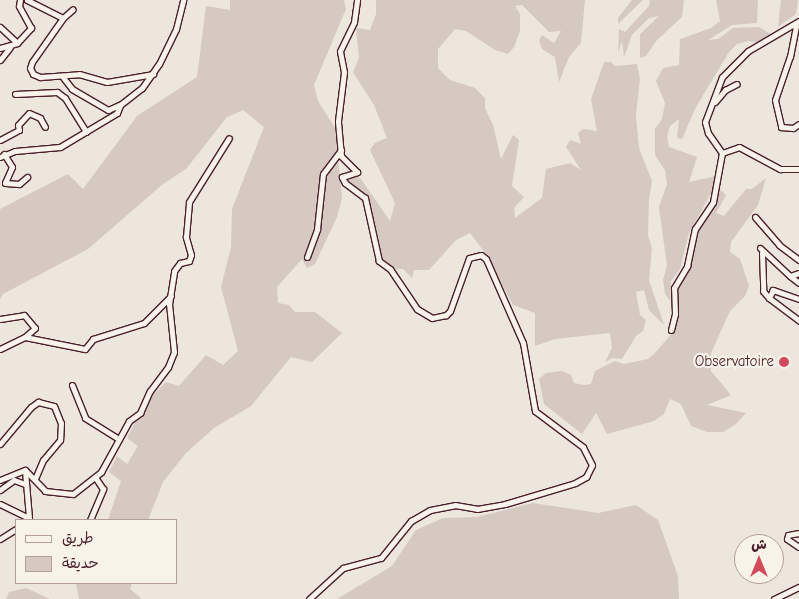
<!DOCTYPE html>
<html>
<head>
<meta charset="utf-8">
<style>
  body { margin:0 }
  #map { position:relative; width:799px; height:599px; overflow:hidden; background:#ece6dd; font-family:"Comic Neue","Playpen Sans Arabic",sans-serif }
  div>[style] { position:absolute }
  .green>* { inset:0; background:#d5c9c2 }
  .roads { filter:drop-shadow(1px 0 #4a1f2b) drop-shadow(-1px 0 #4a1f2b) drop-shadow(0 1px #4a1f2b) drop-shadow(0 -1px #4a1f2b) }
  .minor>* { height:5px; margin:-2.5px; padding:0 2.5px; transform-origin:2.5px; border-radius:2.5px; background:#f7f3e8 }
  .dots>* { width:14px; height:14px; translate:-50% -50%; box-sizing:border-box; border:2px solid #f7f3e8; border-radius:50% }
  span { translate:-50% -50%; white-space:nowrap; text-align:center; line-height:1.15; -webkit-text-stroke:4.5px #f7f3e8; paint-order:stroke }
  .poi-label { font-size:15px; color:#4a1f2b }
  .right { translate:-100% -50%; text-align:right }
  .legend { position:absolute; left:15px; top:519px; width:162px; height:65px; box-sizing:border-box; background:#f7f3e8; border:1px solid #b29e9c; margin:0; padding:6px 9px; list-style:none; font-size:15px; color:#4a1f2b }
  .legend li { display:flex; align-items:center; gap:10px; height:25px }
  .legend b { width:25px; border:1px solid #b29e9c }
  .north { position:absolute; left:734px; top:534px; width:50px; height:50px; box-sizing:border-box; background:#f7f3e8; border:1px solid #b29e9c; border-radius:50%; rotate:0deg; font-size:14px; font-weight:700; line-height:20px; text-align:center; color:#4a1f2b }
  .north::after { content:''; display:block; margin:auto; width:18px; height:22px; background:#d1495b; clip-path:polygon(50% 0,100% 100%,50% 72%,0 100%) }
</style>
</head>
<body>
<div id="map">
  <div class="green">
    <i style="clip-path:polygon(230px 0,344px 0,346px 9px,314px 85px,318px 101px,335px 128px,342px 198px,337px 217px,315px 264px,307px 268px,302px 259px,277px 287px,278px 303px,289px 305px,295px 312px,315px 312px,342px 333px,312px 362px,291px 357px,251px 406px,214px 428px,186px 453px,163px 482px,148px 520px,108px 520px,121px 481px,109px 472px,117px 456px,127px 464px,138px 446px,127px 438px,145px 403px,166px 382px,179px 386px,206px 355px,223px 365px,238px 351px,221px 287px,231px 247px,232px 209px,264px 127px,243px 110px,227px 117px,186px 169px,163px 184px,88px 249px,3px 294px,0 299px,0 209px,68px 174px,83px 189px,137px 116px,197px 77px,206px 6px,230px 10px)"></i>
    <i style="clip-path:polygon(376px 0,585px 0,581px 43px,569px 57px,559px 82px,555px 57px,542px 49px,539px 40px,542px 35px,554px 43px,561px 31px,549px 32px,522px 5px,515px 6px,520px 14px,520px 31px,514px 47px,508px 54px,495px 50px,466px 31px,455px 29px,438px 49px,438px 68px,450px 80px,475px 88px,485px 98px,485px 108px,493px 125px,501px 159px,513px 135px,519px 140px,512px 186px,524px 197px,514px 208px,515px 218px,542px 198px,546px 169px,570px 163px,581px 170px,566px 147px,570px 140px,581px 144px,578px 133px,583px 129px,597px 131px,591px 99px,604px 62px,611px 62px,615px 66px,637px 64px,640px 79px,636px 115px,639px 148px,652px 181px,649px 199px,648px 235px,652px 248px,649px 280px,664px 325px,649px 310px,644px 290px,636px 292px,640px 315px,646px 320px,643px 331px,636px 336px,622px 359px,612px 358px,605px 362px,612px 348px,610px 333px,555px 339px,535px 346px,535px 313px,513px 305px,486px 254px,470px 233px,456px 240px,429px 270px,414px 270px,412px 278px,403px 269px,393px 269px,381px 260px,369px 199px,345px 178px,354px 175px,361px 179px,390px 221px,395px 203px,370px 150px,375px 143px,387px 138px,374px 105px,353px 72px,359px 58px,356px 28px,370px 30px,376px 14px)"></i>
    <i style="clip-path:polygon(632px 0,643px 0,618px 24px,618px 18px)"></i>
    <i style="clip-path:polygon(650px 0,684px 0,682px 17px,657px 40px,646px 56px,640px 58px,640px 34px,659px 16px,649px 18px,632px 35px,624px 57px,622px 41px,618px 52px,619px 29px,625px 32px,649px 6px)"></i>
    <i style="clip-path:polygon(716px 0,758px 0,757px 23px,732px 25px,708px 40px,718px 39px,733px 28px,759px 27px,772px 35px,762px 43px,748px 41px,737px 44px,729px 52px,696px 107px,682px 139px,677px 138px,679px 119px,670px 126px,667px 136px,669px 147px,697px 157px,689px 182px,716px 176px,714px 188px,689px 233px,680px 269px,671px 281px,670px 301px,665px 294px,663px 280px,667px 266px,659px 207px,667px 184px,665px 170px,655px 155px,655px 129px,662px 119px,665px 103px,656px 81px,663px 68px,679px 65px,680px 39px,711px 28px,720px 21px)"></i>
    <i style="clip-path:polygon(781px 0,798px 0,796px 14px,778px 27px)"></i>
    <i style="clip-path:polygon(766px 178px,758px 205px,731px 242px,730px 252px,740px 259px,749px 286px,745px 296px,730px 311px,711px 353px,711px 371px,731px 395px,707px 405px,746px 413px,736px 424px,723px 432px,707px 432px,691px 426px,681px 404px,670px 399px,664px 414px,654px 421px,607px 434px,596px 413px,582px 434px,544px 404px,539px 379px,546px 373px,562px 371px,571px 375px,574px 383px,584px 385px,591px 384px,595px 371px,615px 361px,624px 364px,648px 359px,655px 353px,673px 332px,678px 312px,677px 284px,690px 266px,695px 237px,720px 190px,726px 195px,716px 213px,724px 216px,746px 189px,752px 189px)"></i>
    <i style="clip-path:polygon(533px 503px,598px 513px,636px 505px,658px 520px,678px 576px,679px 599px,337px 599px,392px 566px,416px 530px,443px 518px,477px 517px)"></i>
    <i style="clip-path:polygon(82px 583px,132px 583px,130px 589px,142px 599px,79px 599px,76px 584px)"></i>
    <i style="clip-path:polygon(26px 588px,50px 599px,6px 599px,9px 592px)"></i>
  </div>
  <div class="roads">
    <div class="minor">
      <i style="left:27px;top:0;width:40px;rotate:26.6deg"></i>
      <i style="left:63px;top:18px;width:54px;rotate:125.2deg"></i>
      <i style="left:32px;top:62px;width:6px;rotate:108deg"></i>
      <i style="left:30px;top:68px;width:7px;rotate:63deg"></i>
      <i style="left:33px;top:74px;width:8px;rotate:23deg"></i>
      <i style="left:40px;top:77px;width:39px;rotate:-4deg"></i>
      <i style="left:79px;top:74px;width:29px;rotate:16deg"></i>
      <i style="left:107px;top:82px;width:47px;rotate:-9.9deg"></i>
      <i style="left:63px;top:18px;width:13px;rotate:-42deg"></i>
      <i style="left:799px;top:21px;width:59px;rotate:149.5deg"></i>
      <i style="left:748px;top:51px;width:37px;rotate:135deg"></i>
      <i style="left:722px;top:77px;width:48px;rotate:110.7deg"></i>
      <i style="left:705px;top:122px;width:11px;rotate:75deg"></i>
      <i style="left:708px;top:133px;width:24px;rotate:55deg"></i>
      <i style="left:722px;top:153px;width:18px;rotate:-19deg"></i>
      <i style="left:739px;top:147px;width:47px;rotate:28.2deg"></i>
      <i style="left:780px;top:169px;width:19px"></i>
      <i style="left:796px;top:26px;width:31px;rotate:101deg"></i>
      <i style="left:790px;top:56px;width:46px;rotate:108.8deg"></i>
      <i style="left:775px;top:100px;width:28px;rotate:77deg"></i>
      <i style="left:781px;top:127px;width:12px;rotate:5deg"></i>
      <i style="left:793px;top:128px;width:7px;rotate:-34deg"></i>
      <i style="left:0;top:27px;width:23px;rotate:43deg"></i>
      <i style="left:0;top:48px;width:18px;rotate:-16deg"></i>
      <i style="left:17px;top:43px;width:21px;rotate:-47deg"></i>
      <i style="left:31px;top:28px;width:25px;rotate:-119deg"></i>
      <i style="left:19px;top:6px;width:6px;rotate:-81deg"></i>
      <i style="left:0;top:60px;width:16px;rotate:-52deg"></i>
      <i style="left:62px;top:76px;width:16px;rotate:52deg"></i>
      <i style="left:72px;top:89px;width:42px;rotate:30.3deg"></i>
      <i style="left:108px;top:110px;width:12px;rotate:-24deg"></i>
      <i style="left:15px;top:94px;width:42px;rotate:-2.7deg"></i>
      <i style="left:57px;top:92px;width:10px;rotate:37deg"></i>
      <i style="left:65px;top:98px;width:40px;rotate:58deg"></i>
      <i style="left:715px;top:102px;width:16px;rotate:-50deg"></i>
      <i style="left:725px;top:90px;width:13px;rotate:-27deg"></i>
      <i style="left:0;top:140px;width:21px;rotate:-28deg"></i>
      <i style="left:19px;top:130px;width:5px;rotate:-101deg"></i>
      <i style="left:18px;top:125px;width:16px;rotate:-47deg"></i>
      <i style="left:29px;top:113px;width:12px;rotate:24deg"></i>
      <i style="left:40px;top:118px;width:10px;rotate:61deg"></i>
      <i style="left:4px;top:154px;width:15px;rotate:58deg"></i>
      <i style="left:12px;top:167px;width:17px;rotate:114deg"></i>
      <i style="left:5px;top:183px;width:14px;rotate:4deg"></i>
      <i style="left:19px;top:184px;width:11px;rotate:-41deg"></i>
      <i style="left:0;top:157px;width:16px;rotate:-22deg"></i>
      <i style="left:15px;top:151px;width:45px;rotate:-5.1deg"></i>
      <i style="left:60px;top:147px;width:66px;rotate:-30.8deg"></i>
      <i style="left:117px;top:113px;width:9px;rotate:-69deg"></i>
      <i style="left:120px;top:105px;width:28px;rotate:-38deg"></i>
      <i style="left:142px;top:88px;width:29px;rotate:-55deg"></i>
      <i style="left:159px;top:64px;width:39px;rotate:-64deg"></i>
      <i style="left:176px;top:29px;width:30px;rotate:-76deg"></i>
      <i style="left:755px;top:217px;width:37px;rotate:49deg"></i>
      <i style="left:779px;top:245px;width:25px;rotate:37deg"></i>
      <i style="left:760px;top:248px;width:41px;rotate:43deg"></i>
      <i style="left:762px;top:253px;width:38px;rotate:88deg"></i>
      <i style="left:763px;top:291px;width:9px;rotate:49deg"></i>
      <i style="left:307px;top:257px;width:30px;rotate:-70deg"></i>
      <i style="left:317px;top:229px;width:55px;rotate:-83.8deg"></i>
      <i style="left:323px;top:174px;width:30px;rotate:-53deg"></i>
      <i style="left:799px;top:273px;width:9px;rotate:162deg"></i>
      <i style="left:790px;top:276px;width:11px;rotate:38deg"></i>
      <i style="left:799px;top:299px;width:28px;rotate:-161deg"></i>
      <i style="left:773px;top:290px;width:9px;rotate:117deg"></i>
      <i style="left:769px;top:298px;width:38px;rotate:37deg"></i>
      <i style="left:0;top:319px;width:24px;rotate:-9deg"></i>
      <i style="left:24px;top:315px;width:17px;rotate:50deg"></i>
      <i style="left:35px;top:328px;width:13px;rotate:138deg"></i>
      <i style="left:671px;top:330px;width:16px;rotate:-76deg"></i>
      <i style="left:675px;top:314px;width:26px;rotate:-92deg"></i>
      <i style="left:674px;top:288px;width:26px;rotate:-59deg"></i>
      <i style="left:687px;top:266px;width:38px;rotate:-78deg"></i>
      <i style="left:695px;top:229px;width:32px;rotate:-56deg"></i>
      <i style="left:713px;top:202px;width:50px;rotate:-79.6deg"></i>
      <i style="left:0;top:349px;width:28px;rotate:-26deg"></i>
      <i style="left:25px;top:337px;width:61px;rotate:11.3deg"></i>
      <i style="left:85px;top:349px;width:13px;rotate:-51deg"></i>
      <i style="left:93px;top:339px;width:53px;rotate:-17.4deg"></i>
      <i style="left:144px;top:323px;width:38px;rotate:-45deg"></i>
      <i style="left:72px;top:385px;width:35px;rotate:68deg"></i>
      <i style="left:85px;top:418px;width:40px;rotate:32deg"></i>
      <i style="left:0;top:444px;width:48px;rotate:-50deg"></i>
      <i style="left:31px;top:407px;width:9px;rotate:-36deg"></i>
      <i style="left:38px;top:402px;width:16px;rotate:14deg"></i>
      <i style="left:54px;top:406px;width:18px;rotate:68deg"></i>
      <i style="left:61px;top:423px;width:17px;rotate:93deg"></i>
      <i style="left:60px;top:440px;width:26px;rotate:130deg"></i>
      <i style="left:43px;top:460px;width:21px;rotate:113deg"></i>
      <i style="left:0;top:480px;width:27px;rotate:-22deg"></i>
      <i style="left:0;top:490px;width:17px;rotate:-36deg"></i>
      <i style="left:14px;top:480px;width:12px;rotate:20deg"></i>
      <i style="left:0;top:504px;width:32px;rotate:26deg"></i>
      <i style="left:29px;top:518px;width:48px;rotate:-94.8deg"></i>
      <i style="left:25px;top:470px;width:29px;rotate:46deg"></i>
      <i style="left:45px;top:491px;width:28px;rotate:6deg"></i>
      <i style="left:73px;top:494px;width:36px;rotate:-38deg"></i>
      <i style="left:101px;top:472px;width:58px;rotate:-61.2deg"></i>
      <i style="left:129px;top:421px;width:14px;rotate:-36deg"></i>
      <i style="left:140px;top:413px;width:24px;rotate:-66deg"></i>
      <i style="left:150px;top:391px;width:30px;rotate:-53deg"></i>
      <i style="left:168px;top:367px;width:16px;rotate:-68deg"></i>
      <i style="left:174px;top:352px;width:48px;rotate:-95.9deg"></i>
      <i style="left:169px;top:304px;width:33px;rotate:-81deg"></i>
      <i style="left:174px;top:271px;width:10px;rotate:-53deg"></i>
      <i style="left:180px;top:263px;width:9px;rotate:-13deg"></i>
      <i style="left:189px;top:261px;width:6px;rotate:-72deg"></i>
      <i style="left:191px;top:255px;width:19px;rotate:-106deg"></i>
      <i style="left:186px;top:237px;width:35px;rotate:-85deg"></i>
      <i style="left:189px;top:202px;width:75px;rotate:-58deg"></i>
      <i style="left:90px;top:520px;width:34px;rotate:-67deg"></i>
      <i style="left:103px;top:489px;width:14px;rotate:-124deg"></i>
      <i style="left:799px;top:533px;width:11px;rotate:170deg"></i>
      <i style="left:788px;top:535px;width:4px;rotate:104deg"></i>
      <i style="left:787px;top:539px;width:14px;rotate:34deg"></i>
      <i style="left:0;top:539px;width:19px;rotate:-32deg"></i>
      <i style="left:309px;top:599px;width:46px;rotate:-42.4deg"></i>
      <i style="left:343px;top:568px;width:39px;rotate:-15deg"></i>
      <i style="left:381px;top:558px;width:48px;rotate:-51deg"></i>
      <i style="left:411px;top:521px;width:22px;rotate:-30deg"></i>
      <i style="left:430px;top:510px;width:25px;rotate:-11deg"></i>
      <i style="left:455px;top:505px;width:22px;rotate:10deg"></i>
      <i style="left:477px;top:509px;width:28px;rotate:-10deg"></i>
      <i style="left:505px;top:504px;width:73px;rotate:-16.7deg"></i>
      <i style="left:575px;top:483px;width:13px;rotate:-29deg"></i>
      <i style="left:586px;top:477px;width:13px;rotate:-63deg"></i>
      <i style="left:592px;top:465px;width:20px;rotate:-117deg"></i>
      <i style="left:583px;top:447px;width:60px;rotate:-143.1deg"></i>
      <i style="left:535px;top:411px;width:69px;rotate:-100deg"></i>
      <i style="left:523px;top:343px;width:92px;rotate:-113.8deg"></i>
      <i style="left:486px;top:259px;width:6px;rotate:-141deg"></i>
      <i style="left:481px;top:255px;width:12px;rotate:166deg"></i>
      <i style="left:469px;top:258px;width:56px;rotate:109.7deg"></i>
      <i style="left:450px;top:311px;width:6px;rotate:135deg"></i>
      <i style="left:446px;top:315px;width:14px;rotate:168deg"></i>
      <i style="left:432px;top:318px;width:17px;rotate:-149deg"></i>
      <i style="left:417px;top:309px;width:48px;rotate:-124deg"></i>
      <i style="left:390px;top:269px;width:14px;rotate:-144deg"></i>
      <i style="left:379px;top:261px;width:65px;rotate:-102.5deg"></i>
      <i style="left:365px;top:198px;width:25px;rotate:-143deg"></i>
      <i style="left:345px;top:183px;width:7px;rotate:-117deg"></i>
      <i style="left:342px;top:177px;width:16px;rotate:-18deg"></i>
      <i style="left:357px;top:172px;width:23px;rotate:-135deg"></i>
      <i style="left:341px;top:156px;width:35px;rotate:-95deg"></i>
      <i style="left:338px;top:121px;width:49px;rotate:-83deg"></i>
      <i style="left:344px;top:72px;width:21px;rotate:-101deg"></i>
      <i style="left:340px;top:51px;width:32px;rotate:-64deg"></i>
      <i style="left:354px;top:22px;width:22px;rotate:-82deg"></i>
      <i style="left:774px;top:599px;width:28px;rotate:-26deg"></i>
    </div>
  </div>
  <div class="dots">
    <i style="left:784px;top:362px;background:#d1495b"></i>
  </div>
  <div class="poi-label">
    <span class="right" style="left:774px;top:362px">Observatoire</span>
  </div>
  <ul class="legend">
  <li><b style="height:6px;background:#f7f3e8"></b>طريق</li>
  <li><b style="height:14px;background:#d5c9c2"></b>حديقة</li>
  </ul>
  <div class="north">ش</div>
</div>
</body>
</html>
